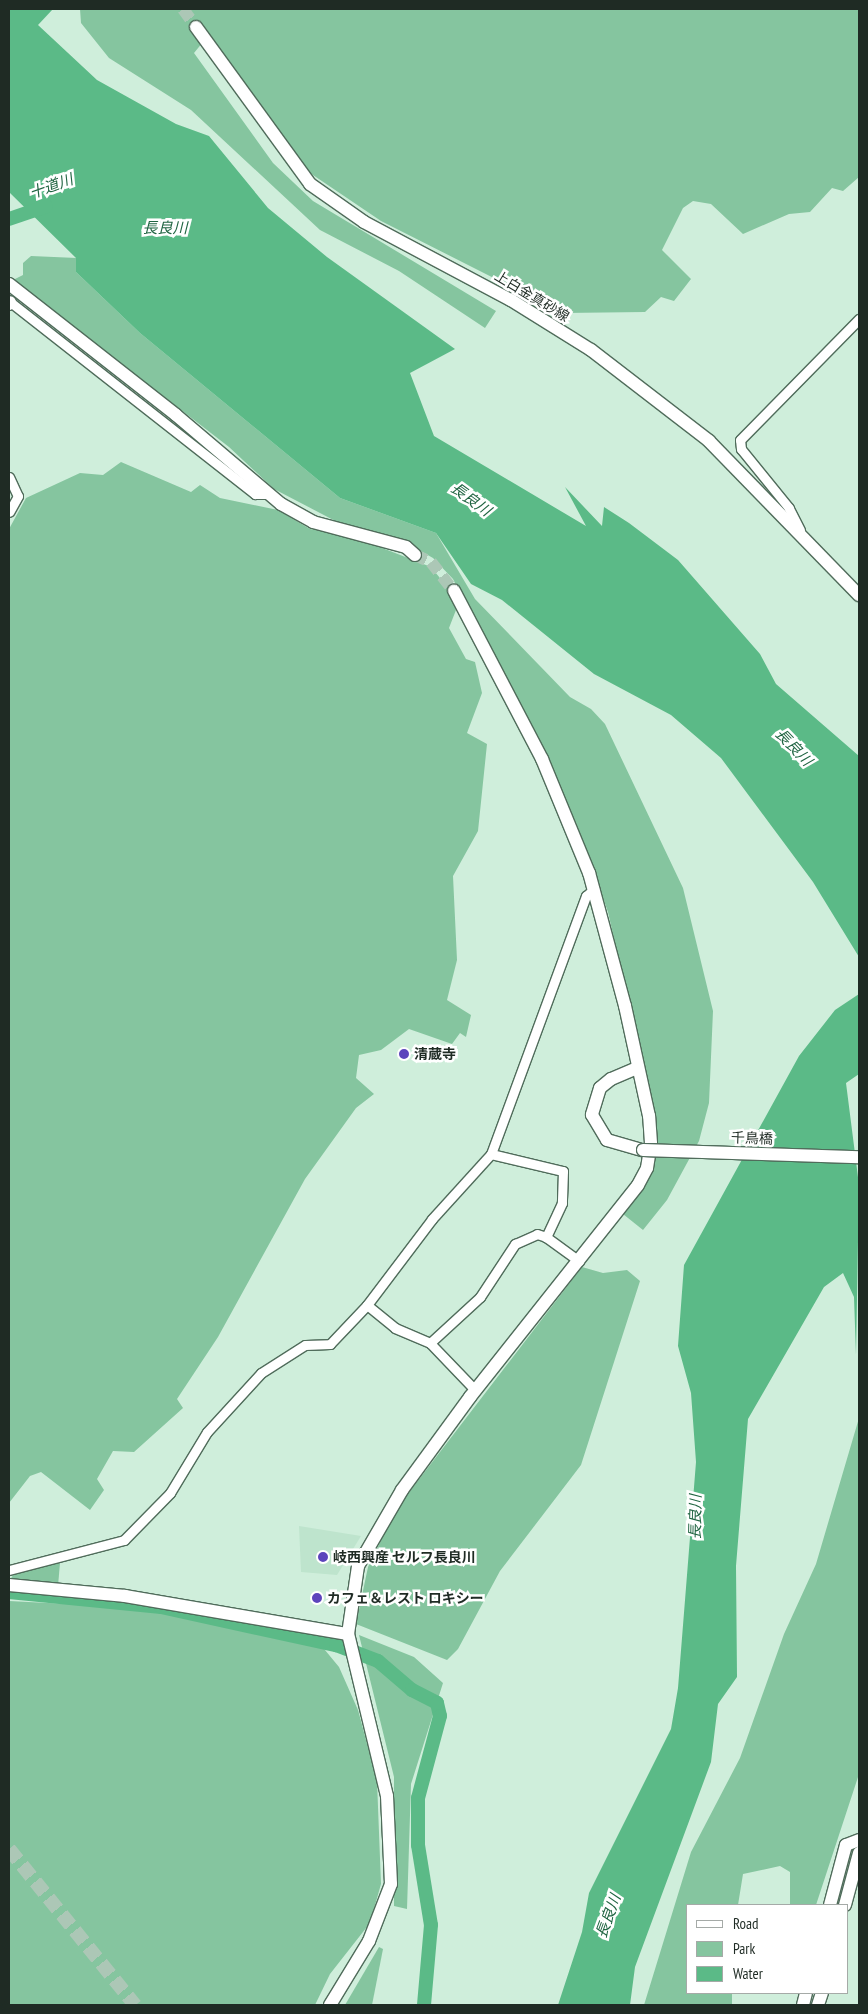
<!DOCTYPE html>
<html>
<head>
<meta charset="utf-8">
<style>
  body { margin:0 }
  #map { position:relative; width:868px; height:2014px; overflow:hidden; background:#cfeedb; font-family:"PT Sans Narrow","Noto Sans JP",sans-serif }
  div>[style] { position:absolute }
  .built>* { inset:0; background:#bee4cd }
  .green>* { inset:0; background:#85c59f }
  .water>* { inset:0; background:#5bba87 }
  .river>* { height:14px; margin:-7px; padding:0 7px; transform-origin:7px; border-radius:7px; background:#5bba87 }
  .secondary-tunnel>* { height:12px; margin-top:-6px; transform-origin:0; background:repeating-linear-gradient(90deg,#acc7b6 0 12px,transparent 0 18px) }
  .primary-tunnel>* { height:14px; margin-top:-7px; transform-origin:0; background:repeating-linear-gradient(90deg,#acc7b6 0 14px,transparent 0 21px) }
  .roads { filter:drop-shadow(1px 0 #506c5b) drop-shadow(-1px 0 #506c5b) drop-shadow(0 1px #506c5b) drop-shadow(0 -1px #506c5b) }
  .street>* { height:9px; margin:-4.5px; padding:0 4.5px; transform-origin:4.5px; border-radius:4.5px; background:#fff }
  .secondary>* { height:12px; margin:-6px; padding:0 6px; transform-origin:6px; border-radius:6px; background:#fff }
  .bridges { filter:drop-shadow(1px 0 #506c5b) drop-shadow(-1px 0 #506c5b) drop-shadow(0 1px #506c5b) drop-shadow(0 -1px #506c5b) }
  .secondary-bridge>* { height:12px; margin:-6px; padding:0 6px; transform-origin:6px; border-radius:6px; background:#fff }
  .dots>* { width:14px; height:14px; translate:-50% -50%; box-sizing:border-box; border:2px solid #fff; border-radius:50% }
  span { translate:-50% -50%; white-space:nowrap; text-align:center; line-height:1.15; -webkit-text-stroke:5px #fff; paint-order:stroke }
  .street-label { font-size:14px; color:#1f2b24 }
  .poi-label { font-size:14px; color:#1f2b24; font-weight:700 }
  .left { translate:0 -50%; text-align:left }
  .water-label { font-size:15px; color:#206542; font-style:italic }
  .frame { position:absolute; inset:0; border:10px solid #1f2b24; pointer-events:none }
  .legend { position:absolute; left:686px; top:1904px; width:162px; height:90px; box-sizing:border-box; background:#fff; border:1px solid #a5aaa7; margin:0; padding:6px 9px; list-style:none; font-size:15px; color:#1f2b24 }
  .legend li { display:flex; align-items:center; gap:10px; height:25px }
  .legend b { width:25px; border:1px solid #a5aaa7 }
</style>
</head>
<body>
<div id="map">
  <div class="built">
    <i style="clip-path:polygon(299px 1526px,361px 1536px,337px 1575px,301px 1572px)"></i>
  </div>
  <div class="green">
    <i style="clip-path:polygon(80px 9px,859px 9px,859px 177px,843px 191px,832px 188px,810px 212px,789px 214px,743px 234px,711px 204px,693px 201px,683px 208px,662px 250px,691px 279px,674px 301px,661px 297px,645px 312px,563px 313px,381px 221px,310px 173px,203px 42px,194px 53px,273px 163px,313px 201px,496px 311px,485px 328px,399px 271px,320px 230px,191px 110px,109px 58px,81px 23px)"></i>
    <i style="clip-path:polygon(31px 256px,77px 258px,76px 272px,140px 333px,340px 498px,436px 533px,475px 599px,570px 697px,591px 709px,605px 724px,683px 888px,713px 1011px,709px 1103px,699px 1141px,667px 1200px,643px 1230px,623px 1214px,646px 1182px,656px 1126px,608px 912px,576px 823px,453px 579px,433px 558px,401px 540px,343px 525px,274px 489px,229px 447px,13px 280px,23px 275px,23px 263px)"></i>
    <i style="clip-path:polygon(121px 462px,191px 492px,200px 485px,220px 498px,278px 510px,310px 529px,349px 535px,431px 567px,448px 588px,456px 610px,449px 628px,466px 659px,475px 662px,482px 693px,467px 733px,487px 744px,478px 831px,453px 876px,457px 960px,447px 1000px,471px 1015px,466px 1037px,460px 1033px,452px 1044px,409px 1029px,381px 1050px,359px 1055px,356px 1078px,374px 1094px,356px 1108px,305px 1179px,218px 1337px,177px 1399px,183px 1408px,134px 1452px,113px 1451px,97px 1479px,104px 1490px,90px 1510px,41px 1472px,30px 1476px,9px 1503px,9px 529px,26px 498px,80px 473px,103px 475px)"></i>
    <i style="clip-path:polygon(582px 1267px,603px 1273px,627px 1270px,640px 1281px,581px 1465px,500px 1571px,458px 1649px,447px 1660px,356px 1624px,368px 1567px,397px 1508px)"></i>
    <i style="clip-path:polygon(859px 1418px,859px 1774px,816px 1905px,790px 1905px,790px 1872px,780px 1866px,743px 1874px,738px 1905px,687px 1905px,687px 1993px,732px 1993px,732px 2005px,644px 2005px,691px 1852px,740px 1758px,784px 1634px,816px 1564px)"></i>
    <i style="clip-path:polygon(60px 1563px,58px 1586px,9px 1581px,17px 1570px)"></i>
    <i style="clip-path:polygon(9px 1601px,146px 1608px,320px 1644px,339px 1667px,358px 1710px,377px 1781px,381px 1884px,370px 1923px,330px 1974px,315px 2005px,9px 2005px)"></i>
    <i style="clip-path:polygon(359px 1635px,414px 1657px,443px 1683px,411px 1784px,407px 1909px,394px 1906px,394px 1777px)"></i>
    <i style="clip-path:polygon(379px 1947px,383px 1949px,372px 2005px,345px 2005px)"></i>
  </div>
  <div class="water">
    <i style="clip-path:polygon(9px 9px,53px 9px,38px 25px,97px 80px,176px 124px,209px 136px,268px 208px,327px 257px,455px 349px,410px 373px,434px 436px,586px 526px,565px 487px,602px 526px,604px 507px,629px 523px,678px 560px,760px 654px,776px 684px,859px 756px,859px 957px,813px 882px,721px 758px,671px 715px,594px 674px,502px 600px,471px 584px,436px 533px,340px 498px,140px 333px,76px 272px,76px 258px,9px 192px)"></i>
    <i style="clip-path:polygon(859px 994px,859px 1074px,846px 1083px,859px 1185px,856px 1355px,854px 1297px,843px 1273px,824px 1287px,748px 1419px,736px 1566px,737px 1677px,718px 1704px,711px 1762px,635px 1967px,630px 2005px,558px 2005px,582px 1932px,589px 1893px,671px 1729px,678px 1688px,696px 1462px,691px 1393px,678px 1346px,684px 1265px,799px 1056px,835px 1010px)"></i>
  </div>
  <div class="river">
    <i style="left:9px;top:219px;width:39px;rotate:-19deg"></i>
    <i style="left:9px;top:1592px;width:153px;rotate:5.6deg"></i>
    <i style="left:161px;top:1607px;width:179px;rotate:12.3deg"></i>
    <i style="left:336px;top:1645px;width:45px;rotate:20.9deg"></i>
    <i style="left:378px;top:1661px;width:45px;rotate:40.5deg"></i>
    <i style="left:412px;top:1690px;width:28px;rotate:27deg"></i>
    <i style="left:437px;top:1703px;width:13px;rotate:77deg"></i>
    <i style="left:440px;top:1716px;width:85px;rotate:105deg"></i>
    <i style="left:418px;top:1798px;width:47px;rotate:90deg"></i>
    <i style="left:418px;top:1845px;width:81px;rotate:80.8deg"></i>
    <i style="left:431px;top:1925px;width:80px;rotate:95deg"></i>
  </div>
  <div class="secondary-tunnel">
    <i style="left:183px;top:9px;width:22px;rotate:54deg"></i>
    <i style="left:415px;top:555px;width:17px;rotate:24deg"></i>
    <i style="left:431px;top:562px;width:37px;rotate:52deg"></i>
  </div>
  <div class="primary-tunnel">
    <i style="left:9px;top:1849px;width:201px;rotate:51.1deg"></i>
  </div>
  <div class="roads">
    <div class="street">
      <i style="left:9px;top:301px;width:313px;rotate:38.1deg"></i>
      <i style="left:255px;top:494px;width:15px"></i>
      <i style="left:9px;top:477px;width:21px;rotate:65deg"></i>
      <i style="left:18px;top:496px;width:18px;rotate:119deg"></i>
      <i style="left:800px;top:530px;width:25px;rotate:-117deg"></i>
      <i style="left:789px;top:508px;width:76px;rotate:-129.1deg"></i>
      <i style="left:741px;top:449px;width:9px;rotate:-96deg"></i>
      <i style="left:740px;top:440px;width:170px;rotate:-45.5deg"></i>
      <i style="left:491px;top:1154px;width:74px;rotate:13.3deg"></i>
      <i style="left:563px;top:1171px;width:32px;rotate:92deg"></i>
      <i style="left:562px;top:1203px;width:38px;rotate:115deg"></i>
      <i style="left:546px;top:1237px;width:41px;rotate:36deg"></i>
      <i style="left:367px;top:1305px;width:36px;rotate:39deg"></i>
      <i style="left:395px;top:1328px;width:38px;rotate:23deg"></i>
      <i style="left:430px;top:1343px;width:65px;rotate:46.2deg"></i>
      <i style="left:430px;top:1343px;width:68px;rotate:-42.6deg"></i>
      <i style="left:480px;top:1297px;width:64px;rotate:-56.6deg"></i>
      <i style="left:515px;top:1244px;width:24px;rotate:-24deg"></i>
      <i style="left:537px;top:1234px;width:9px;rotate:18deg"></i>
      <i style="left:9px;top:1570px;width:119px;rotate:-14.6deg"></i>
      <i style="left:124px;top:1540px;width:66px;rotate:-45.6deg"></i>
      <i style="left:170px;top:1493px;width:71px;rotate:-58.8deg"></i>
      <i style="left:207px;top:1432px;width:80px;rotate:-47.5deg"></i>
      <i style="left:261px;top:1373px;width:52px;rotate:-32.5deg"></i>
      <i style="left:305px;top:1345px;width:25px;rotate:-2deg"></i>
      <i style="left:330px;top:1344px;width:54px;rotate:-46.5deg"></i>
      <i style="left:367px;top:1305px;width:108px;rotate:-52.9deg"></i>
      <i style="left:432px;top:1219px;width:88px;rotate:-47.8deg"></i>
      <i style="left:491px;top:1154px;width:275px;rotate:-69.8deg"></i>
      <i style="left:586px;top:896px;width:11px;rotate:-41deg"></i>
    </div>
    <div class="secondary">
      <i style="left:196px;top:27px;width:194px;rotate:54deg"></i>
      <i style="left:310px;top:184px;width:66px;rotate:35.1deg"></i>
      <i style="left:364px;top:222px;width:166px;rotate:28deg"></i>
      <i style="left:511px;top:300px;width:94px;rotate:32deg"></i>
      <i style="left:591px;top:350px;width:149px;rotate:37.6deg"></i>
      <i style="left:709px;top:441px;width:215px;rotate:45.8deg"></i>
      <i style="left:9px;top:284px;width:212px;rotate:38.1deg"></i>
      <i style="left:176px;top:415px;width:138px;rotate:40.3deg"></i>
      <i style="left:281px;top:504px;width:37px;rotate:29deg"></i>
      <i style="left:313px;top:522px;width:96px;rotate:15deg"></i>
      <i style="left:406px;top:547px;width:12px;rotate:42deg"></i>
      <i style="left:9px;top:304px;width:2px;rotate:-63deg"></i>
      <i style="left:637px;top:1068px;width:28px;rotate:157deg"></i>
      <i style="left:611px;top:1079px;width:14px;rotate:141deg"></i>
      <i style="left:600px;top:1088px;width:28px;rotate:107deg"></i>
      <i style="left:592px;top:1115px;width:29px;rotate:59deg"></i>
      <i style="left:607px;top:1140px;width:37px;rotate:16deg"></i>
      <i style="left:9px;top:1585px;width:117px;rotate:5.4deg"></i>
      <i style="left:125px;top:1596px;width:226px;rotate:9.7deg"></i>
      <i style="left:830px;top:1905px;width:62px;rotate:-75.1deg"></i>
      <i style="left:846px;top:1845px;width:14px;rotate:-21deg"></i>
      <i style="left:845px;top:1905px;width:54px;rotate:-74.9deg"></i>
      <i style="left:330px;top:2005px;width:75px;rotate:-58.6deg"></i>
      <i style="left:369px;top:1941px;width:61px;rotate:-68.9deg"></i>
      <i style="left:391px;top:1884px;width:88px;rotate:-92.6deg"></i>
      <i style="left:387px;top:1796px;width:167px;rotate:-103.5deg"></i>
      <i style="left:348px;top:1634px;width:69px;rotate:-81.6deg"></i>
      <i style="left:358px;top:1566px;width:88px;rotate:-59.9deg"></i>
      <i style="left:402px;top:1490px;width:115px;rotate:-53.8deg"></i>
      <i style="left:470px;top:1397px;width:270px;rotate:-51.6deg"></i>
      <i style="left:638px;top:1185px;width:19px;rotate:-62deg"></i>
      <i style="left:647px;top:1168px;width:25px;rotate:-81deg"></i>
      <i style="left:651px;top:1143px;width:27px;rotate:-94deg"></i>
      <i style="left:649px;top:1116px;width:113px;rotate:-102.3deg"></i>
      <i style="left:625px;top:1006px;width:138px;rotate:-105.1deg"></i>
      <i style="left:589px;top:873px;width:123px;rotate:-112.4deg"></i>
      <i style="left:542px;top:759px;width:190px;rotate:-117.6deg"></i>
      <i style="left:803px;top:2005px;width:12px;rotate:-76deg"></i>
      <i style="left:818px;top:2005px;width:13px;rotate:-72deg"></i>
    </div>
  </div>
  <div class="bridges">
    <div class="secondary-bridge">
      <i style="left:643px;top:1150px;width:216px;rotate:1.9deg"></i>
    </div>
  </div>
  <div class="dots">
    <i style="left:404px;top:1054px;background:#5c44bc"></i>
    <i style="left:323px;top:1557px;background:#5c44bc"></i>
    <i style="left:317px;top:1598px;background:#5c44bc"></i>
  </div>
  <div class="street-label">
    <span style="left:532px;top:296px;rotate:31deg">上白金真砂線</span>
    <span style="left:752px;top:1138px;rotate:2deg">千鳥橋</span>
  </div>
  <div class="poi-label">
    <span class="left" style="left:414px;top:1054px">清蔵寺</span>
    <span class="left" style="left:333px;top:1557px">岐西興産 セルフ長良川</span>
    <span class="left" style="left:327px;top:1598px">カフェ＆レスト ロキシー</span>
  </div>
  <div class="water-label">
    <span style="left:51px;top:186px;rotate:-20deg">十道川</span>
    <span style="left:165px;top:228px">長良川</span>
    <span style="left:471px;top:499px;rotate:36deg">長良川</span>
    <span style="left:794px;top:747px;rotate:46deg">長良川</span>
    <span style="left:695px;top:1517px;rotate:-89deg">長良川</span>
    <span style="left:608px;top:1916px;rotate:-70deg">長良川</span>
  </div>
  <div class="frame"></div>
  <ul class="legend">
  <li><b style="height:6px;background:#fff"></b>Road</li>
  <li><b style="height:14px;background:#85c59f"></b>Park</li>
  <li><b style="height:14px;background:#5bba87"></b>Water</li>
  </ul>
</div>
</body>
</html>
